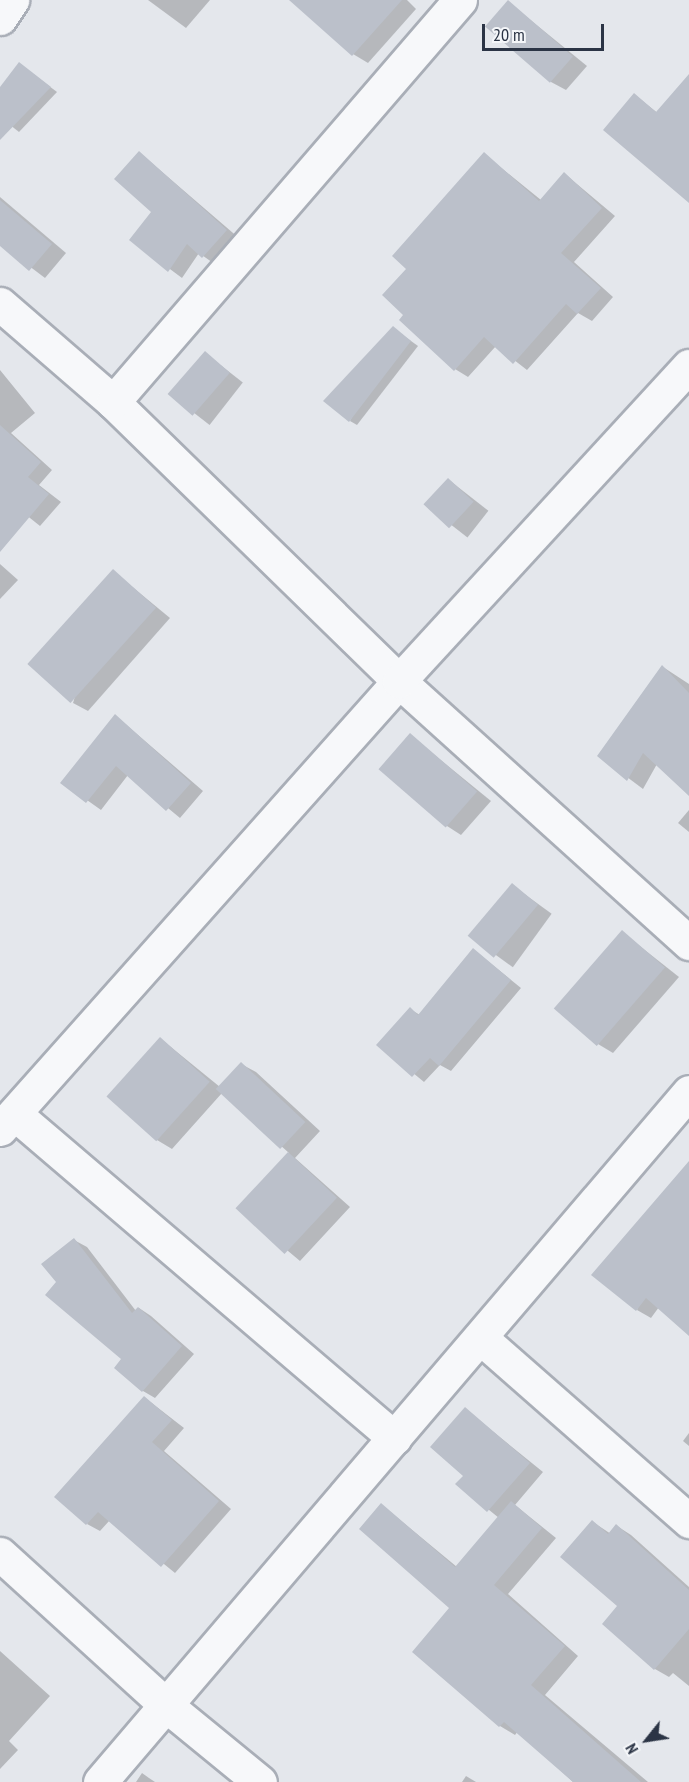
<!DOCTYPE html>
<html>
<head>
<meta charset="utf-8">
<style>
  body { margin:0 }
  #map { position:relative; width:689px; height:1782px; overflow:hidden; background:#e4e7ec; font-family:"PT Sans Narrow",sans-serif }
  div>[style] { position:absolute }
  .shadow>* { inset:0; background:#0003; transform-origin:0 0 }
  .building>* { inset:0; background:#bbc0ca; transform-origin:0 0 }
  .roads { filter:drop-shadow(2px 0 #a9aeb7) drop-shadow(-2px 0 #a9aeb7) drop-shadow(0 2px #a9aeb7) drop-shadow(0 -2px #a9aeb7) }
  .minor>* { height:33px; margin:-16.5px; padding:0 16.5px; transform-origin:16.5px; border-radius:16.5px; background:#f7f8fa }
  span { translate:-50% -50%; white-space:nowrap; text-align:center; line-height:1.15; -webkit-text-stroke:5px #f4f6f9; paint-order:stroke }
  .north { position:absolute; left:617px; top:1710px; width:60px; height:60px; -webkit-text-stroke:4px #f4f6f9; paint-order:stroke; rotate:240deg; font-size:16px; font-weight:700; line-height:24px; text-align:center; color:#2b3445 }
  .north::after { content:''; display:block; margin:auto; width:21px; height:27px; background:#2b3445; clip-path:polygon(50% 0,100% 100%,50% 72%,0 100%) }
  .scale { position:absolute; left:482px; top:24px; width:122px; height:27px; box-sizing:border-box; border:3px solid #2b3445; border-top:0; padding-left:8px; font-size:18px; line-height:21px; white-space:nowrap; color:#2b3445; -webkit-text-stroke:4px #f4f6f9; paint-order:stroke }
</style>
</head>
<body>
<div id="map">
  <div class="shadow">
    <i style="clip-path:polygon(148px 0,210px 0,186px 28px)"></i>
    <i style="clip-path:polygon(307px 0,407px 0,416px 9px,368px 63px,353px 54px)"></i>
    <i style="clip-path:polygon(507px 1px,587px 66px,566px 90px,551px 82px)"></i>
    <i style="clip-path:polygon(20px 64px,57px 92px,19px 132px,0 117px,0 89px)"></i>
    <i style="clip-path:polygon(635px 95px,689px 138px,689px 201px)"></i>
    <i style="clip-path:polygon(140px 153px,240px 239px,216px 265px,199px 253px,182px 278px,131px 240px,153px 212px)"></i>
    <i style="clip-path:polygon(484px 154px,541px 200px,565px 174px,615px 216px,574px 262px,613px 297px,592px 321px,578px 313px,527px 370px,496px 346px,468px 377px,455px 369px,405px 315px,408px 268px)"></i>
    <i style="clip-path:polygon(0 197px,66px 253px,45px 278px,0 244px)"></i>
    <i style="clip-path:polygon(393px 328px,418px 346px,357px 425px,350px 421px)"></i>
    <i style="left:205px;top:353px;width:48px;height:54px;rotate:38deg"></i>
    <i style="clip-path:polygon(0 370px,35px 413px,11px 433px,52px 470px,39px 485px,61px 502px,40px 526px,0 494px)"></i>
    <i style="left:449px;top:480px;width:50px;height:34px;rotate:38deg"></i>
    <i style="clip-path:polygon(0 564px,18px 580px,0 599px)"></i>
    <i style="clip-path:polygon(113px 571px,170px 618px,88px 711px,73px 703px)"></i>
    <i style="clip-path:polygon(663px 667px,689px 684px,689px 794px,657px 764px,643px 789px,599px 756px)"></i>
    <i style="clip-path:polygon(116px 716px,203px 791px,180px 818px,128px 775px,101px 810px,63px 783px)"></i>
    <i style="clip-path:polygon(410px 735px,491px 801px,461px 835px,447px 826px)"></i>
    <i style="clip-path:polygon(689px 810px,689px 832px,678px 823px)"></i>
    <i style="left:512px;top:885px;width:49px;height:66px;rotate:36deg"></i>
    <i style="clip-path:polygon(622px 932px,679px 977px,613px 1053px,598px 1044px)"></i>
    <i style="clip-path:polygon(474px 950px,521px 988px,451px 1071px,440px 1065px,424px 1082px,378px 1044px,410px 1009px,420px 1015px)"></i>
    <i style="clip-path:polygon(161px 1039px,220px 1087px,241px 1064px,256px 1072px,320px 1131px,295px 1158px,350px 1207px,300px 1261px,238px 1209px,289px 1153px,222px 1093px,172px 1149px,157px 1140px)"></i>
    <i style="clip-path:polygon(689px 1163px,689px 1334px,659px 1307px,651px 1318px,637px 1310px)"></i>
    <i style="clip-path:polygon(74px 1240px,87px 1247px,136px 1311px,139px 1308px,151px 1316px,194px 1354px,155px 1398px,143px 1391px,123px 1359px,58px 1283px)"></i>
    <i style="clip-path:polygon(144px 1397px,184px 1428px,164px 1451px,231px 1509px,175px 1573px,110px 1520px,100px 1531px,87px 1524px)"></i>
    <i style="clip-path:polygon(465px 1409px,543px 1472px,515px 1505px,556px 1538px,508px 1594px,578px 1656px,545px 1695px,648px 1782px,573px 1782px,518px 1731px,515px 1735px,500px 1726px,414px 1652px,451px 1608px,382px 1505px,457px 1567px,499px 1518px,457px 1484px,465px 1476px)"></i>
    <i style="clip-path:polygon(689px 1433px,689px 1446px,683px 1441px)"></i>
    <i style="clip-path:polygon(593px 1522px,611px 1534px,617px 1526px,631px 1535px,689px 1587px,689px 1686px,673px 1673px,669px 1677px,655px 1669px,619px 1606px)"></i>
    <i style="clip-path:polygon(0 1651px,50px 1696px,9px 1741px,18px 1750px,0 1769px)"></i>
    <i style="clip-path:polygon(142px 1773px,149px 1778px,155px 1782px,136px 1782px)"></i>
    <i style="clip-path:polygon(466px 1776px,476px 1782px,462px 1782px)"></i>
  </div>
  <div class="building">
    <i style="clip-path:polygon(289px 0,402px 0,352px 56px)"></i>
    <i style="left:508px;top:0;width:86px;height:35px;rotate:41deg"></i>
    <i style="clip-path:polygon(19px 62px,51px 87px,0 140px,0 87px)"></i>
    <i style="clip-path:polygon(689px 74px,689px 203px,603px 130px,634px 93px,656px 112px)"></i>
    <i style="clip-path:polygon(139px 151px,227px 230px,202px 258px,187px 244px,168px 272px,129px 240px,151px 212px,114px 179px)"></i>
    <i style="clip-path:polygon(484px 152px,539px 201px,564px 172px,602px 208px,561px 253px,601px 288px,577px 314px,566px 304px,513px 364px,484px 337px,454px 371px,399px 320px,403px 315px,382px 295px,406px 269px,392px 256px)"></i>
    <i style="clip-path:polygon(0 200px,52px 244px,29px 271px,0 246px)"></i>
    <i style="clip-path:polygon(393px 326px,411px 341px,349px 422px,323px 401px)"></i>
    <i style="left:205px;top:351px;width:33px;height:57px;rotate:41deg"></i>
    <i style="clip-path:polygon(0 425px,41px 462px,28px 477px,49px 494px,0 552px)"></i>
    <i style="left:448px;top:478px;width:35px;height:36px;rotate:43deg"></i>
    <i style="left:113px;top:569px;width:58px;height:128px;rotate:42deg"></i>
    <i style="clip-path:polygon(662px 665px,689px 693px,689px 796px,643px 753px,627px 781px,597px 756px)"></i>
    <i style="clip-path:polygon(115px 714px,191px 783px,166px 811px,116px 766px,86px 803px,60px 783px)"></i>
    <i style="left:410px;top:733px;width:89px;height:48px;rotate:41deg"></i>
    <i style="left:512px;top:883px;width:34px;height:69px;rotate:40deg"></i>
    <i style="left:622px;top:930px;width:57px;height:104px;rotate:41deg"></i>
    <i style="clip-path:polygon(473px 948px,511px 980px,439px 1066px,430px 1058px,412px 1077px,376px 1045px,410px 1007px,418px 1015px)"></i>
    <i style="left:160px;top:1037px;width:67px;height:80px;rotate:42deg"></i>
    <i style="left:241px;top:1062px;width:88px;height:37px;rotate:43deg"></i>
    <i style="left:288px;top:1152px;width:67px;height:77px;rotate:43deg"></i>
    <i style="clip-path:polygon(689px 1161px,689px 1336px,646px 1298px,636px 1311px,591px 1275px)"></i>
    <i style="clip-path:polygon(74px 1238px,132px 1313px,138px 1307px,182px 1346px,142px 1392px,114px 1368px,121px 1359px,45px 1295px,56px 1282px,41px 1264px)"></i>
    <i style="clip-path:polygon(144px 1396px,172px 1420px,152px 1442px,219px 1501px,161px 1567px,98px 1512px,86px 1525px,54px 1497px)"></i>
    <i style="clip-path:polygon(465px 1407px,530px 1463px,487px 1512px,455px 1484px,463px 1476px,430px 1447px)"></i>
    <i style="clip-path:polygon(511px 1501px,542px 1528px,494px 1585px,565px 1646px,531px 1685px,641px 1782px,573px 1782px,504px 1722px,499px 1727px,412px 1652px,449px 1608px,359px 1529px,381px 1503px,455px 1567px)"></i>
    <i style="clip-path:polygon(592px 1520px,608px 1534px,616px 1524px,689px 1590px,689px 1629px,654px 1670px,602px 1624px,617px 1606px,560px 1557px)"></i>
  </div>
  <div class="roads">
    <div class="minor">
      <i style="left:0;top:18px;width:22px;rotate:-56deg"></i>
      <i style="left:0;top:304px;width:150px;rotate:40.9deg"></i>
      <i style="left:113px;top:402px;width:400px;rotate:44.3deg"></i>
      <i style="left:399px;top:681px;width:391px;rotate:42.1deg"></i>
      <i style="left:113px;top:402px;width:531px;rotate:-49.2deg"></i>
      <i style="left:15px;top:1114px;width:499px;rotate:40.5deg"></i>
      <i style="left:0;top:1129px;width:600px;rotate:-48.31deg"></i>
      <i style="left:399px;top:681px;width:428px;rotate:-47.4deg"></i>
      <i style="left:482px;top:1339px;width:276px;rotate:41.3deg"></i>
      <i style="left:0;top:1554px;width:226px;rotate:42.3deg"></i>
      <i style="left:167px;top:1706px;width:120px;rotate:39.3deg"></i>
      <i style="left:100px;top:1782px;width:907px;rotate:-49.52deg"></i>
    </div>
  </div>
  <div class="north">N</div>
  <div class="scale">20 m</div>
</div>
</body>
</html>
